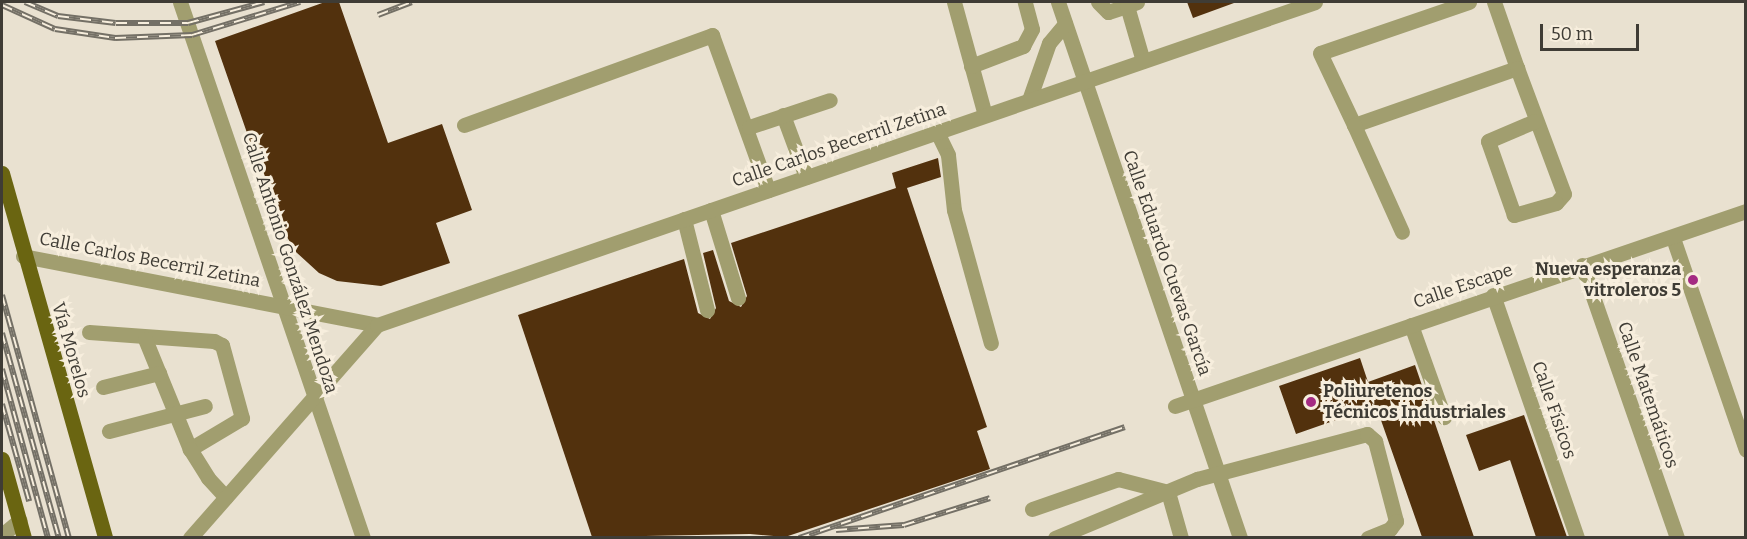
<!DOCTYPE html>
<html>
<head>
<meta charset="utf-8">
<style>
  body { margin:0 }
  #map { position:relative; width:1747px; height:539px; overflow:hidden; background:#e9e1d0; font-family:Bitter,serif }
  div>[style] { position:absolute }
  .building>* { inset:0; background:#52310d }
  .minor>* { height:15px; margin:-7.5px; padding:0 7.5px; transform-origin:7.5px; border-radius:7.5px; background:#a19e6f }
  .major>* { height:15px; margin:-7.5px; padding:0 7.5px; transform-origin:7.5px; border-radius:7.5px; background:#6a6511 }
  .rail>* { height:6px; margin-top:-3px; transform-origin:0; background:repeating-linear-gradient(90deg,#f7eedd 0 11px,#747066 0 22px); box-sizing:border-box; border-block:2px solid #747066 }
  .dots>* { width:16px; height:16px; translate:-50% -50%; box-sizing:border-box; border:3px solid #f7eedd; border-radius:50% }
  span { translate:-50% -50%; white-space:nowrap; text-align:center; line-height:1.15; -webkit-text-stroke:6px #f7eedd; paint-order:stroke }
  .street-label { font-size:18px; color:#3f3c35 }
  .poi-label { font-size:18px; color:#3f3c35; font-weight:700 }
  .right { translate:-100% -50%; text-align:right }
  .left { translate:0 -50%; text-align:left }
  .frame { position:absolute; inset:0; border:3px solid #3f3c35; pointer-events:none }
  .scale { position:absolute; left:1540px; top:24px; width:99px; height:27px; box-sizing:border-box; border:3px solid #3f3c35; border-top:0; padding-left:8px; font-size:18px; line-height:21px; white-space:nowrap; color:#3f3c35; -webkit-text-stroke:4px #f7eedd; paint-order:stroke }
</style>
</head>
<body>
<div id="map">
  <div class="building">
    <i style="clip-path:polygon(325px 2px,339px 2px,388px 143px,442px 124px,472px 210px,436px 223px,450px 263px,381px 286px,337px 281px,319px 273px,296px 252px,278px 222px,215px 41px)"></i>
    <i style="clip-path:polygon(1187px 2px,1234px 2px,1234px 3px,1193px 18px)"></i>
    <i style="clip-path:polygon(938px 158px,941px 177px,907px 188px,987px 427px,977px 431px,990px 469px,785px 537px,750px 534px,592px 537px,518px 315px,684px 259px,698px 313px,710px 319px,716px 308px,703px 253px,713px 250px,729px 301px,741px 307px,747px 296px,731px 243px,896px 188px,892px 173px)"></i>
    <i style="clip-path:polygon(1360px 358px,1368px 382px,1415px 365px,1474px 537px,1422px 537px,1376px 406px,1296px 434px,1279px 386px)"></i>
    <i style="clip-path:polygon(1524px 415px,1567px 537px,1536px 537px,1510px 460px,1479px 471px,1466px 435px)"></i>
  </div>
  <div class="minor">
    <i style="left:180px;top:2px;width:566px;rotate:71.15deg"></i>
    <i style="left:954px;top:2px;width:117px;rotate:74.7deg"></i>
    <i style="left:1058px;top:2px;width:566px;rotate:71.24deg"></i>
    <i style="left:1098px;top:2px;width:14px;rotate:45deg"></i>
    <i style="left:1108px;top:12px;width:20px;rotate:-18deg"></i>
    <i style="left:1137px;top:2px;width:11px;rotate:158deg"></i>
    <i style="left:1127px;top:6px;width:57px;rotate:73.8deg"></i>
    <i style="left:1469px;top:2px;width:157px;rotate:161.1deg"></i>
    <i style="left:1320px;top:53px;width:80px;rotate:64.7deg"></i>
    <i style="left:1354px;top:125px;width:173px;rotate:-19.3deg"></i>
    <i style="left:1517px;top:68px;width:70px;rotate:-109.2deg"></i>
    <i style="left:971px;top:66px;width:56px;rotate:-21deg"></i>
    <i style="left:1023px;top:46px;width:19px;rotate:-62deg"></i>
    <i style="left:1032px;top:29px;width:28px;rotate:-105deg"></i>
    <i style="left:1517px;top:68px;width:134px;rotate:69.5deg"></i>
    <i style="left:1564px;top:194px;width:12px;rotate:132deg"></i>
    <i style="left:1556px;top:203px;width:44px;rotate:164.1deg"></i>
    <i style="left:1514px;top:215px;width:78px;rotate:-109.4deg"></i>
    <i style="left:1488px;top:141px;width:51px;rotate:-23.1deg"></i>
    <i style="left:1029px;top:100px;width:60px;rotate:-70.7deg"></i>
    <i style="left:1049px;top:43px;width:25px;rotate:-50deg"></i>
    <i style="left:783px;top:115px;width:66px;rotate:69.6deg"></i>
    <i style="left:464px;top:125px;width:264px;rotate:-19.9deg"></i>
    <i style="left:712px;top:35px;width:165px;rotate:70.1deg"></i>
    <i style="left:1354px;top:125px;width:117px;rotate:65.8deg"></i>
    <i style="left:749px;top:127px;width:85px;rotate:-18.4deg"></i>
    <i style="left:937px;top:132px;width:25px;rotate:64deg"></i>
    <i style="left:948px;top:155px;width:55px;rotate:83.8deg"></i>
    <i style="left:954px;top:210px;width:138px;rotate:74.5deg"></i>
    <i style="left:711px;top:210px;width:92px;rotate:72.9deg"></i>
    <i style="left:684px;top:219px;width:94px;rotate:75.8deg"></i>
    <i style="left:1673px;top:238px;width:224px;rotate:71deg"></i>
    <i style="left:23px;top:256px;width:361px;rotate:11deg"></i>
    <i style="left:1582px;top:265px;width:289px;rotate:70.8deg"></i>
    <i style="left:1493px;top:295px;width:257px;rotate:70.9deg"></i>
    <i style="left:1411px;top:325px;width:98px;rotate:70.3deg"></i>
    <i style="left:89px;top:332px;width:125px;rotate:4.1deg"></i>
    <i style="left:214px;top:341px;width:9px;rotate:27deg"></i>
    <i style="left:222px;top:345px;width:76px;rotate:74.7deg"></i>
    <i style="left:242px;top:418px;width:61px;rotate:149.2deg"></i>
    <i style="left:145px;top:339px;width:119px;rotate:67.8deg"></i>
    <i style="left:190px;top:449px;width:34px;rotate:58deg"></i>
    <i style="left:208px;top:478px;width:26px;rotate:47deg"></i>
    <i style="left:103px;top:387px;width:58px;rotate:-14deg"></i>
    <i style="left:1175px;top:406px;width:603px;rotate:-18.86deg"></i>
    <i style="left:109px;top:431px;width:99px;rotate:-14.6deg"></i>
    <i style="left:1032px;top:509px;width:91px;rotate:-19.2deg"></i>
    <i style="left:1118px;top:479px;width:52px;rotate:14.6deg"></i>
    <i style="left:1168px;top:492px;width:48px;rotate:74.2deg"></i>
    <i style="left:2px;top:535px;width:23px;rotate:-40deg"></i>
    <i style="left:190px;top:538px;width:283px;rotate:-48.7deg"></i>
    <i style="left:377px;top:325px;width:992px;rotate:-19deg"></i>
    <i style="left:1055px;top:538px;width:154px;rotate:-22.6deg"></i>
    <i style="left:1197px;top:479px;width:176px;rotate:-14.8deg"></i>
    <i style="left:1367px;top:434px;width:11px;rotate:41deg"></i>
    <i style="left:1375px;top:441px;width:83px;rotate:75.3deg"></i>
    <i style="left:1396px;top:521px;width:10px;rotate:127deg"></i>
    <i style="left:1390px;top:529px;width:24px;rotate:158deg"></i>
  </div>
  <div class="major">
    <i style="left:2px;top:173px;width:379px;rotate:74.2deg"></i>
    <i style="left:2px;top:459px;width:82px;rotate:74.4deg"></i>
  </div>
  <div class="rail">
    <i style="left:25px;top:2px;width:36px;rotate:23deg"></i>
    <i style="left:58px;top:16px;width:58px;rotate:6.9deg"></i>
    <i style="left:116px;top:23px;width:72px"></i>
    <i style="left:188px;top:23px;width:79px;rotate:-15.4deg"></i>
    <i style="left:2px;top:5px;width:58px;rotate:24.4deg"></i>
    <i style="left:55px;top:29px;width:61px;rotate:8.5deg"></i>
    <i style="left:115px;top:38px;width:77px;rotate:-2.2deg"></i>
    <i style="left:192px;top:35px;width:113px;rotate:-17deg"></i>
    <i style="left:378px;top:15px;width:36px;rotate:-21deg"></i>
    <i style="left:2px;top:295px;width:252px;rotate:74.6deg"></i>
    <i style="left:2px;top:333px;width:213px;rotate:74.5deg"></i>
    <i style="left:2px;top:369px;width:175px;rotate:74.8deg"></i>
    <i style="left:2px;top:404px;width:101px;rotate:74.4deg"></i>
    <i style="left:836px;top:530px;width:68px;rotate:-4.2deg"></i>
    <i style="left:904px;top:525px;width:90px;rotate:-17.4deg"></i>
    <i style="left:799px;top:538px;width:344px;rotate:-18.8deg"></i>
  </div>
  <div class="dots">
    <i style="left:1693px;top:280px;background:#a42b82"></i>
    <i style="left:1311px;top:402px;background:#a42b82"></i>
  </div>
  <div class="street-label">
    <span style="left:839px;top:145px;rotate:-19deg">Calle Carlos Becerril Zetina</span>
    <span style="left:150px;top:260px;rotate:11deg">Calle Carlos Becerril Zetina</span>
    <span style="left:290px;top:263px;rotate:72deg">Calle Antonio González Mendoza</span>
    <span style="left:1167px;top:263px;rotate:71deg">Calle Eduardo Cuevas García</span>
    <span style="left:1463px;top:286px;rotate:-19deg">Calle Escape</span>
    <span style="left:71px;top:350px;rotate:74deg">Vía Morelos</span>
    <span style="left:1648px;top:395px;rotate:71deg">Calle Matemáticos</span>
    <span style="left:1554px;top:410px;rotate:71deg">Calle Físicos</span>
  </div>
  <div class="poi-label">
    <span class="right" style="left:1681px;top:280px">Nueva esperanza<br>vitroleros 5</span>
    <span class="left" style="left:1323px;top:402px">Poliuretenos<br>Técnicos Industriales</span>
  </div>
  <div class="frame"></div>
  <div class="scale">50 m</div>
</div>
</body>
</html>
